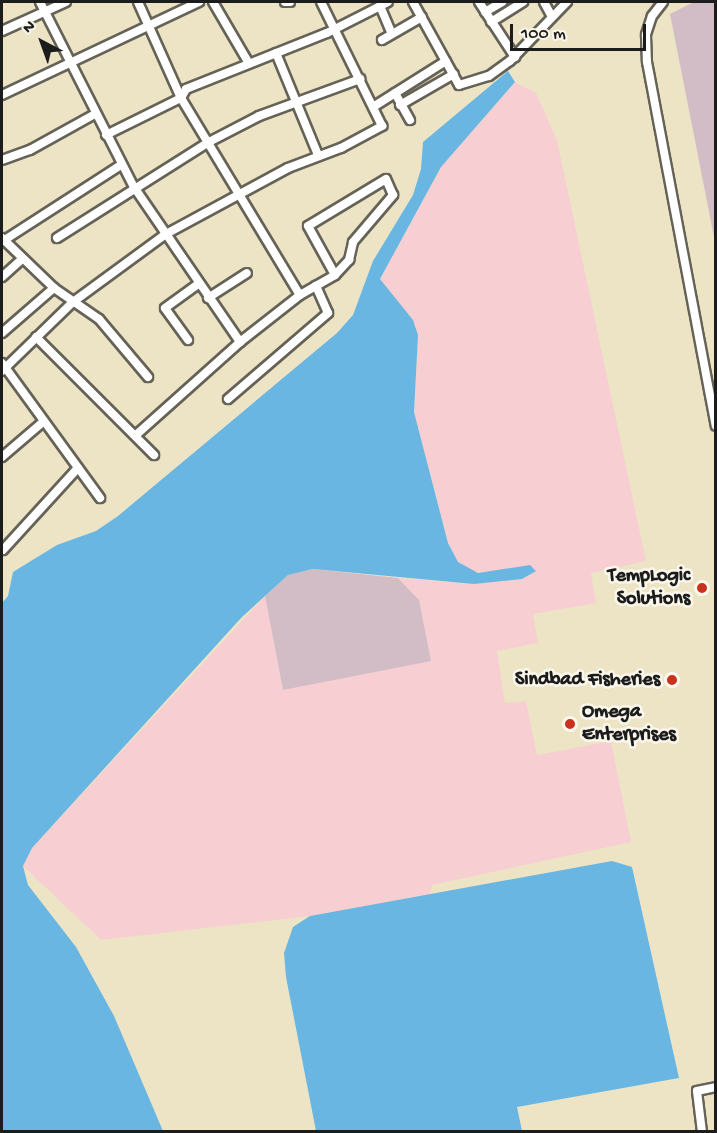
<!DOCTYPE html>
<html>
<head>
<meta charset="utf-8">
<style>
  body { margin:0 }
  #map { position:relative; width:717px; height:1133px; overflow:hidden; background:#ece4c5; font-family:"Gochi Hand",sans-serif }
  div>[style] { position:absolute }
  .built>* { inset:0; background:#f7cfd2 }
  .industrial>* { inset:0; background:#d2bdc6 }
  .water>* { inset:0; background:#69b6e2 }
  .roads { filter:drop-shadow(2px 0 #656257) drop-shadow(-2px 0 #656257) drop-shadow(0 2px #656257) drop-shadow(0 -2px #656257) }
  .minor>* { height:8px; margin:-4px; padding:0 4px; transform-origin:4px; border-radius:4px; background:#fff }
  .dots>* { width:16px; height:16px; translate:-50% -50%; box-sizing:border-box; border:3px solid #fbf7ec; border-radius:50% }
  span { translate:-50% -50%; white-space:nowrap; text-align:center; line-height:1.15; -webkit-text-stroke:5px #fbf7ec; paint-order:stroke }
  .poi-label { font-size:20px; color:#1c1c1c; font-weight:700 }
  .right { translate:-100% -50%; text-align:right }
  .left { translate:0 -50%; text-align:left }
  .frame { position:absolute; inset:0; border:3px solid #1c1c1c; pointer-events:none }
  .north { position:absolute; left:12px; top:12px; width:60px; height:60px; -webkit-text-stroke:4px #fbf7ec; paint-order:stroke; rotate:319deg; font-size:16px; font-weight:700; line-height:24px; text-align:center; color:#1c1c1c }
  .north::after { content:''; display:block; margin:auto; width:21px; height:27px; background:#1c1c1c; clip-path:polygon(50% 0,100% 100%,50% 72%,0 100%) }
  .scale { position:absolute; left:510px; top:24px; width:136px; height:27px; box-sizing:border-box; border:3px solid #1c1c1c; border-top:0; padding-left:8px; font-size:18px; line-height:21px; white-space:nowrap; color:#1c1c1c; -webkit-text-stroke:4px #fbf7ec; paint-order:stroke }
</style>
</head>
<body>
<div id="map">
  <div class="built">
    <i style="clip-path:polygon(515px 82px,536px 93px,557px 140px,646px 561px,591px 573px,596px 603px,533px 614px,538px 643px,497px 651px,505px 703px,526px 701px,537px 755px,611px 741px,631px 842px,432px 885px,430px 894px,310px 916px,101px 940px,23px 866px,32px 848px,265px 596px,283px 690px,419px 600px,398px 578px,474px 584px,522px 579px,468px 570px,458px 562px,448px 543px,414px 412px,418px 335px,413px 320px,380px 279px,441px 167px)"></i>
  </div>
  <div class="industrial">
    <i style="clip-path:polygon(694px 2px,715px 2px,715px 242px,670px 14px)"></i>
    <i style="clip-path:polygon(313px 569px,398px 578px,419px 600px,431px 661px,283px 690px,265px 596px,288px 575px)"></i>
  </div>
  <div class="water">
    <i style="clip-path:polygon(508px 71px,515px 82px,441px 167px,380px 279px,413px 320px,418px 335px,414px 412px,448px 543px,458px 562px,478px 573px,530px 565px,536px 571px,522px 579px,474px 584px,313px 569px,288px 575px,241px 618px,32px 848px,23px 866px,28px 885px,76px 947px,114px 1016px,163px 1131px,2px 1131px,2px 603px,8px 596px,13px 572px,57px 545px,96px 531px,118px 516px,337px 333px,353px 315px,373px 261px,413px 195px,421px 169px,423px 142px)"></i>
    <i style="clip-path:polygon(612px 861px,632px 867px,679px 1078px,517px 1107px,522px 1131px,316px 1131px,286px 977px,284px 953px,293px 927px,310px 916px)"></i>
  </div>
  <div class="roads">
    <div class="minor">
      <i style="left:40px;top:2px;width:208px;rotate:63.1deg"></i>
      <i style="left:134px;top:187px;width:188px;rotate:55.6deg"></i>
      <i style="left:138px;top:2px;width:105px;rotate:65.9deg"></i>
      <i style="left:181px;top:98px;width:230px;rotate:58.9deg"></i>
      <i style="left:213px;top:2px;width:69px;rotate:59.7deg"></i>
      <i style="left:285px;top:2px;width:5px"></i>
      <i style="left:413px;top:2px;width:95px;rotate:61deg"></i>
      <i style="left:459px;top:85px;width:31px;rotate:-17deg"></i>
      <i style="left:489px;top:76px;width:26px;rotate:-36deg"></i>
      <i style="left:510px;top:61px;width:82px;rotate:-46deg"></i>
      <i style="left:479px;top:2px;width:66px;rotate:56.8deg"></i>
      <i style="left:544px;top:2px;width:15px;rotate:62deg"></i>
      <i style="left:663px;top:2px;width:18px;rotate:128deg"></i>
      <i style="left:652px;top:16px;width:20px;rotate:108deg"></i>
      <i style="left:646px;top:35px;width:27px;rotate:88deg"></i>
      <i style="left:647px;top:62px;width:370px;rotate:79.3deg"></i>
      <i style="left:380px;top:6px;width:30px;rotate:67deg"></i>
      <i style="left:485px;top:12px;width:20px;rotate:-30deg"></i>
      <i style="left:491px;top:22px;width:38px;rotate:-32deg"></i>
      <i style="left:2px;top:31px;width:70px;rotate:-24.4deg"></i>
      <i style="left:382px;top:40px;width:46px;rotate:-29.9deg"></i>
      <i style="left:276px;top:53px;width:110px;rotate:67.6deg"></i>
      <i style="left:395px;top:93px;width:31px;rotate:61deg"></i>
      <i style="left:2px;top:95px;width:218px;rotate:-25.3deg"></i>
      <i style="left:400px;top:105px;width:62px;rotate:-29.9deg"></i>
      <i style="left:373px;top:107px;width:86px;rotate:-32.2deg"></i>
      <i style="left:106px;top:135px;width:84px;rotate:-26.3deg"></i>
      <i style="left:181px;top:98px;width:10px;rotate:-61deg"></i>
      <i style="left:186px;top:89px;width:152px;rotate:-21.7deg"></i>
      <i style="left:327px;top:33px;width:68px;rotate:-26.9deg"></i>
      <i style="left:2px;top:160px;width:30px;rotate:-20deg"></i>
      <i style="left:30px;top:150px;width:74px;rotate:-29deg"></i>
      <i style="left:2px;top:238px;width:72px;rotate:43.9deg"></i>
      <i style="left:54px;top:288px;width:55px;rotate:34.6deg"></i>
      <i style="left:99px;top:319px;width:76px;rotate:49.8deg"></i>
      <i style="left:57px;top:238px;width:178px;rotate:-32.3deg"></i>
      <i style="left:207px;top:143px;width:59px;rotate:-27.4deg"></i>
      <i style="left:259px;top:116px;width:108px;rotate:-20.1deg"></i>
      <i style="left:3px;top:241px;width:140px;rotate:-32.8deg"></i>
      <i style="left:2px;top:277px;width:27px;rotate:-42deg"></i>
      <i style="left:208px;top:298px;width:46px;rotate:-32.7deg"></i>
      <i style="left:2px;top:333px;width:69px;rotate:-40.9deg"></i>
      <i style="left:36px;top:337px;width:167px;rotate:45deg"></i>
      <i style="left:188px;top:340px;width:39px;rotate:-126deg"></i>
      <i style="left:165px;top:308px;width:41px;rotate:-36deg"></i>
      <i style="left:2px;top:363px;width:167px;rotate:54deg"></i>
      <i style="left:2px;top:371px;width:99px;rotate:-44.2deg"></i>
      <i style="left:73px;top:302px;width:115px;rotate:-36.2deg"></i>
      <i style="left:166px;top:234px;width:139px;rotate:-28.4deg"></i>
      <i style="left:288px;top:168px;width:57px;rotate:-20.7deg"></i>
      <i style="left:341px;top:148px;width:47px;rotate:-28.2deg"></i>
      <i style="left:382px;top:126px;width:138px;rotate:-116.2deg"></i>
      <i style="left:228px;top:399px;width:132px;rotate:-40.7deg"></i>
      <i style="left:328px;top:313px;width:30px;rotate:-114deg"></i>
      <i style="left:136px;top:435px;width:140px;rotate:-41.8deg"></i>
      <i style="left:240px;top:342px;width:76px;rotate:-38.1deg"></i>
      <i style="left:300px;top:295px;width:40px;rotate:-29.7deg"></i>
      <i style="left:335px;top:275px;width:21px;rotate:-47deg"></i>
      <i style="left:349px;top:260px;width:18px;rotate:-77deg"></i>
      <i style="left:353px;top:242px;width:62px;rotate:-49.6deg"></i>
      <i style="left:393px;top:195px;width:17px;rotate:-114deg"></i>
      <i style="left:386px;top:179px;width:91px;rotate:148.9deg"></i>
      <i style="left:308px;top:226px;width:56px;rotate:61.1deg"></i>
      <i style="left:2px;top:457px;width:55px;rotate:-40.6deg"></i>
      <i style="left:3px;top:550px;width:111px;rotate:-47.6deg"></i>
      <i style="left:702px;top:1132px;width:41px;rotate:-97deg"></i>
      <i style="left:697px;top:1091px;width:19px;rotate:-12deg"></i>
    </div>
  </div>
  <div class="dots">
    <i style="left:702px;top:588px;background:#c8321e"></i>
    <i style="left:672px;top:680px;background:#c8321e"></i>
    <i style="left:570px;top:724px;background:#c8321e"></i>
  </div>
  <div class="poi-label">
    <span class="right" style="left:690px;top:588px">TempLogic<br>Solutions</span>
    <span class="right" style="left:660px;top:680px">Sindbad Fisheries</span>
    <span class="left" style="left:582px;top:724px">Omega<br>Enterprises</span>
  </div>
  <div class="frame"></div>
  <div class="north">N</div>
  <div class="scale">100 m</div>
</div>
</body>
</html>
